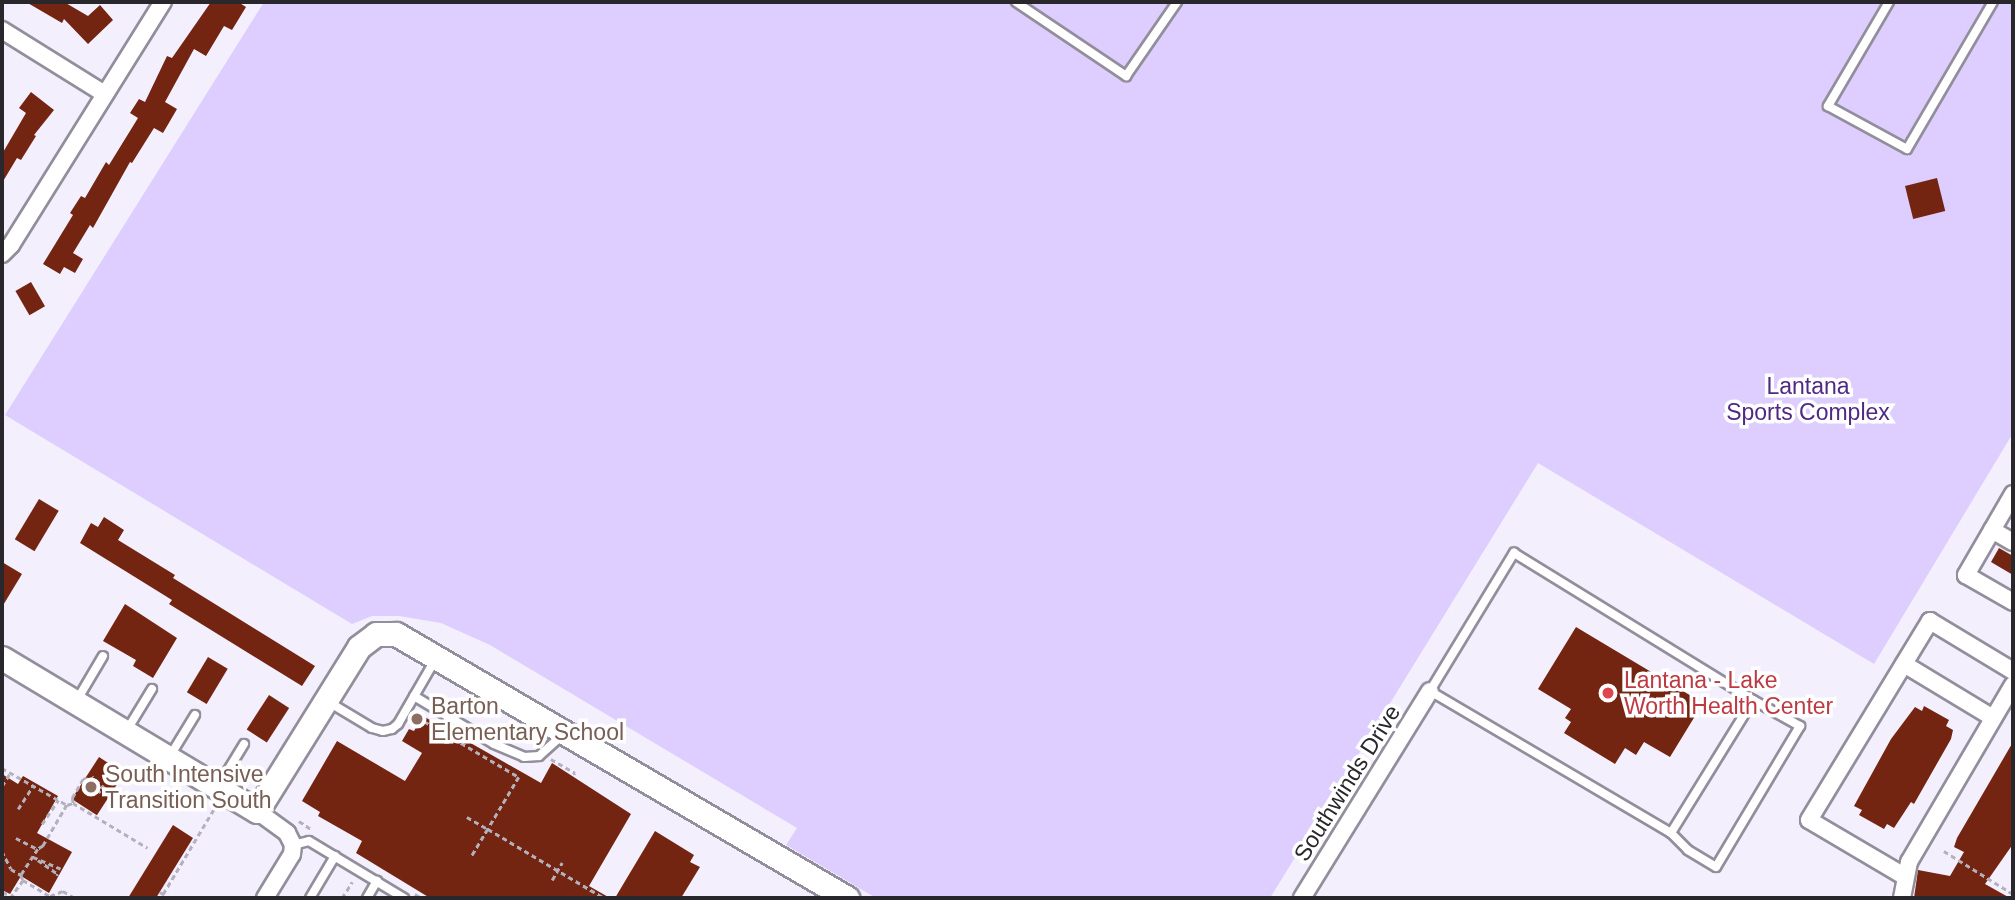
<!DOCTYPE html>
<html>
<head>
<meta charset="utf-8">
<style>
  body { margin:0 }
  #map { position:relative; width:2015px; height:900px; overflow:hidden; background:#f3effd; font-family:Helvetica,sans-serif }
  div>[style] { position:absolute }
  .green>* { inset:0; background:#ddceff }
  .building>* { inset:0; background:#732512; transform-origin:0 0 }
  .path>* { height:2.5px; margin-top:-1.25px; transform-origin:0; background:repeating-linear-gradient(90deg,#b4b1bc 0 5px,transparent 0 8.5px) }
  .roads { filter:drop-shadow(2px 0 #928e9b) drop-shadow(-2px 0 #928e9b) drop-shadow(0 2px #928e9b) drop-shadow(0 -2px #928e9b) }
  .lane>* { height:8px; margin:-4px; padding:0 4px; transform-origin:4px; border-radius:4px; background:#fff }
  .street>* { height:16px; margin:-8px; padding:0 8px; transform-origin:8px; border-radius:8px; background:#fff }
  .secondary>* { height:23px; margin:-11.5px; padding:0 11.5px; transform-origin:11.5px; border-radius:11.5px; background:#fff }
  .dots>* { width:19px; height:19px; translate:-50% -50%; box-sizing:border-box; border:4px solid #fff; border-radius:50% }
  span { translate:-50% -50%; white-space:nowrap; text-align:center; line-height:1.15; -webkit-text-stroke:7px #fff; paint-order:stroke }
  .park-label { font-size:23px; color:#4f2984 }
  .health-label { font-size:23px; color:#be3a42 }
  .left { translate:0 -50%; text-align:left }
  .education-label { font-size:23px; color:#785e54 }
  .street-label { font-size:23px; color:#29272c }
  .frame { position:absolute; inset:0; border:4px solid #29272c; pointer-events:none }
</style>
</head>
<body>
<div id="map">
  <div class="green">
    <i style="clip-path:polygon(264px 2px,2013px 2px,2013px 433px,1874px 664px,1538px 463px,1270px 898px,876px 898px,786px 845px,797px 828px,490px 645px,441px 623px,399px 616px,372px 616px,352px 624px,5px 415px)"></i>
  </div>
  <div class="building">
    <i style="clip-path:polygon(26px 2px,64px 2px,88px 16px,100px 5px,113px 20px,88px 44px,64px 19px,62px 23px)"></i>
    <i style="clip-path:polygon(211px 2px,238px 2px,246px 7px,232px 30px,224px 26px,206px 56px,194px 49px,165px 102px,177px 109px,163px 133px,154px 128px,132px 163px,130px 162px,93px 228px,90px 225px,73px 253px,83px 259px,75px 273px,64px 267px,60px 274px,43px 264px,73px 215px,70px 213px,81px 196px,85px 198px,106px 162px,109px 165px,138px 118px,130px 113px,139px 99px,145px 102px,167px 56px,172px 58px)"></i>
    <i style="clip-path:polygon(31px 92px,54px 110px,34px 135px,36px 136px,21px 160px,17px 158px,2px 183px,2px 154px,26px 113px,19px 108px)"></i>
    <i style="left:1937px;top:178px;width:34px;height:33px;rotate:76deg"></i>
    <i style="left:31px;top:282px;width:28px;height:18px;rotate:60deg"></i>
    <i style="left:39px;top:499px;width:23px;height:47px;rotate:31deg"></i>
    <i style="clip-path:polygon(104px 517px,124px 530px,118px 540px,175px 575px,173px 578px,315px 666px,302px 686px,169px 604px,172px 600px,80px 543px,91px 523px,98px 527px)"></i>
    <i style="clip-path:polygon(1999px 548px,2013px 556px,2013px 575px,1991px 562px)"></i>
    <i style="clip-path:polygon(2px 562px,22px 574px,2px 607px)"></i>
    <i style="clip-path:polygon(125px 604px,177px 638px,153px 678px,133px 666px,136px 660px,103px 641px)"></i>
    <i style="clip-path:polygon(1576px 627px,1703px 703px,1670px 757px,1644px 742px,1636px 755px,1625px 748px,1615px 764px,1564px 733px,1571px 722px,1565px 718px,1571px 709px,1538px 689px)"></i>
    <i style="left:208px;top:657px;width:23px;height:41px;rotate:31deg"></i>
    <i style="left:269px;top:695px;width:24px;height:41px;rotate:33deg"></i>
    <i style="clip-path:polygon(1924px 706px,1949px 720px,1946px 726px,1953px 730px,1951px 739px,1914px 804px,1911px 802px,1894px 828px,1887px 824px,1884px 829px,1859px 815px,1862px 810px,1854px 806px,1891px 739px,1915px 707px,1922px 711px)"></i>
    <i style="clip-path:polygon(423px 716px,541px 783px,552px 763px,631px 814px,589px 886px,610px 898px,430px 898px,356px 853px,362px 841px,318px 816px,320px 812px,302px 801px,337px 741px,405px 781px,422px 753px,402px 741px,409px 729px,414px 731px)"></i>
    <i style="clip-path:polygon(2013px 742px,2013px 844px,1985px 884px,2010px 898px,1914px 898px,1918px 870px,1950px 876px,1964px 852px,1954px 847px,1957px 838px)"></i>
    <i style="left:99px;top:757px;width:30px;height:50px;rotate:33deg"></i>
    <i style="clip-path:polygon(2px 774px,18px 784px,23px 776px,58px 796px,37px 833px,72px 852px,49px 893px,21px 876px,10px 894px,2px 890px)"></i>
    <i style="clip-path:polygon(173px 825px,193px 838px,156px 898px,128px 898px)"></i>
    <i style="clip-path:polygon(655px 831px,694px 855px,690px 862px,700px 867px,681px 898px,615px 898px)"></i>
  </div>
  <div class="path">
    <i style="left:417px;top:717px;width:118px;rotate:30.5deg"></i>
    <i style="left:519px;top:777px;width:61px;rotate:120.8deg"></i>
    <i style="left:488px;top:829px;width:135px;rotate:30.7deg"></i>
    <i style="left:551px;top:759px;width:28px;rotate:30deg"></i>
    <i style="left:575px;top:773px;width:2px;rotate:117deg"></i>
    <i style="left:2px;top:768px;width:75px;rotate:29.6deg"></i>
    <i style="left:67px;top:805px;width:48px;rotate:120.3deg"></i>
    <i style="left:43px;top:846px;width:6px;rotate:149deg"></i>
    <i style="left:83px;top:779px;width:3px;rotate:-18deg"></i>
    <i style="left:86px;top:778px;width:22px;rotate:30deg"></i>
    <i style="left:105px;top:789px;width:18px;rotate:-137deg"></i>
    <i style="left:2px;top:786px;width:15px;rotate:-58deg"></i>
    <i style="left:73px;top:803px;width:5px;rotate:-101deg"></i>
    <i style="left:72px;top:798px;width:22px;rotate:-60deg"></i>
    <i style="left:83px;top:779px;width:26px;rotate:37deg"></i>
    <i style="left:67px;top:805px;width:6px;rotate:-18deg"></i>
    <i style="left:73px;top:803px;width:87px;rotate:31deg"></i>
    <i style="left:18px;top:809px;width:27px;rotate:-57deg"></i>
    <i style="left:467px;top:817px;width:24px;rotate:30deg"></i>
    <i style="left:488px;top:829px;width:31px;rotate:121deg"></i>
    <i style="left:299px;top:821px;width:14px;rotate:34deg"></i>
    <i style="left:42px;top:824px;width:29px;rotate:-56deg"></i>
    <i style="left:16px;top:838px;width:25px;rotate:27deg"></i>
    <i style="left:38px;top:849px;width:31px;rotate:123deg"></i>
    <i style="left:2px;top:851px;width:20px;rotate:63deg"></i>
    <i style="left:11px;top:869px;width:12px;rotate:31deg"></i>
    <i style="left:21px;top:875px;width:5px;rotate:68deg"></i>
    <i style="left:23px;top:880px;width:31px;rotate:31deg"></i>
    <i style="left:50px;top:896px;width:14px;rotate:-21deg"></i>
    <i style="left:63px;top:891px;width:14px;rotate:30deg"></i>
    <i style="left:1944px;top:851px;width:81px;rotate:31.9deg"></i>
    <i style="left:33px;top:857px;width:30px;rotate:23deg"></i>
    <i style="left:38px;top:860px;width:24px;rotate:35deg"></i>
    <i style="left:58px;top:874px;width:2px;rotate:117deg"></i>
    <i style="left:552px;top:880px;width:20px;rotate:-60deg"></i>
    <i style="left:2px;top:891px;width:6px;rotate:31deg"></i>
    <i style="left:7px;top:894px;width:5px;rotate:180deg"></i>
    <i style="left:160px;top:892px;width:12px;rotate:31deg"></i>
    <i style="left:163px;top:894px;width:101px;rotate:-59.1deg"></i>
    <i style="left:415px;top:894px;width:8px;rotate:30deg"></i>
    <i style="left:10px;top:898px;width:22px;rotate:-54deg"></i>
    <i style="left:342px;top:898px;width:19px;rotate:-58deg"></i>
  </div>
  <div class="roads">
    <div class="lane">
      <i style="left:1016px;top:2px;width:133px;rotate:33.9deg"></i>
      <i style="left:1126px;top:76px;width:90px;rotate:-55.4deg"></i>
      <i style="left:1889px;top:2px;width:121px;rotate:120.4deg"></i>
      <i style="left:1828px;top:106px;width:90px;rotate:28.6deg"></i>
      <i style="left:1907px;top:149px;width:170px;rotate:-59.7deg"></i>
      <i style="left:1514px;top:553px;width:281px;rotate:31.6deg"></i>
      <i style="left:1753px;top:700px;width:54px;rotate:29deg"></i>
      <i style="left:1800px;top:726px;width:164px;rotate:120.8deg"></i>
      <i style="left:1716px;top:867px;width:33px;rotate:-149deg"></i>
      <i style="left:1688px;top:850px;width:24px;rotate:-135deg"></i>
      <i style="left:1671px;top:833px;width:280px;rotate:-149.5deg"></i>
      <i style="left:1430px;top:691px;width:162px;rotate:-58.7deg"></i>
      <i style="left:414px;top:696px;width:93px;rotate:31deg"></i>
      <i style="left:494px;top:744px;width:33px;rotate:23deg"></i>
      <i style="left:524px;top:757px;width:15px;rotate:-4deg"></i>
      <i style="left:539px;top:756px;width:31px;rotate:-42deg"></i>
      <i style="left:77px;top:700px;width:51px;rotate:-59.4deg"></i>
      <i style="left:327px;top:701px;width:52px;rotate:31deg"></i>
      <i style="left:372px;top:728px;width:11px;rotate:15deg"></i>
      <i style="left:383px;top:731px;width:9px;rotate:-13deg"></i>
      <i style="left:392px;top:729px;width:8px;rotate:-40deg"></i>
      <i style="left:398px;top:724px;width:74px;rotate:-60deg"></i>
      <i style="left:127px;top:730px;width:48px;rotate:-58.6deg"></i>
      <i style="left:170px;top:756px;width:48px;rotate:-58.6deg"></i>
      <i style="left:219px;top:785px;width:48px;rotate:-58.6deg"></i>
      <i style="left:1671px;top:833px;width:156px;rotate:-58.3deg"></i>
      <i style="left:293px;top:845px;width:16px;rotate:-14deg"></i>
      <i style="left:309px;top:841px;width:111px;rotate:31deg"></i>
      <i style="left:310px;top:898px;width:49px;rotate:-59.2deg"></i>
      <i style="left:367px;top:898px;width:20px;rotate:-60deg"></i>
    </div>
    <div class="street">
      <i style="left:2px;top:30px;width:121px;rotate:31.9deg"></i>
      <i style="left:2px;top:254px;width:13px;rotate:-45deg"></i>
      <i style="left:11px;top:245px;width:287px;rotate:-58deg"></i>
      <i style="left:2013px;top:494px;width:94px;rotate:120.1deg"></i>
      <i style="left:1966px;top:575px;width:54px;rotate:29.9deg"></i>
      <i style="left:1992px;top:530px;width:24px;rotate:30deg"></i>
      <i style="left:1904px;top:664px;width:104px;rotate:31.2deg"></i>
      <i style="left:257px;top:811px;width:37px;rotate:36deg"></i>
      <i style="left:287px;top:833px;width:13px;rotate:63deg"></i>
      <i style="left:293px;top:845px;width:9px;rotate:96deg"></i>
      <i style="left:292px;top:854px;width:52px;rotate:121.5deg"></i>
      <i style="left:1904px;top:876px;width:110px;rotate:-149.5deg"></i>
      <i style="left:1809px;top:820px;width:233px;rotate:-58.7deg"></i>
      <i style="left:1930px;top:621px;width:97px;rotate:31.1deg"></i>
      <i style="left:1302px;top:898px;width:243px;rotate:-58.3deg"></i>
      <i style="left:1902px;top:898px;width:37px;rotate:-79deg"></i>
      <i style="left:1909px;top:862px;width:205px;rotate:-59.6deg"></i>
    </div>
    <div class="secondary">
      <i style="left:2px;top:658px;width:297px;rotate:31deg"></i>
      <i style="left:257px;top:811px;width:193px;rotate:-58.1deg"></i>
      <i style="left:359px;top:647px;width:21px;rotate:-37deg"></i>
      <i style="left:376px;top:634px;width:20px"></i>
      <i style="left:396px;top:634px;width:523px;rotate:30.34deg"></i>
    </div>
  </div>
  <div class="dots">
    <i style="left:1608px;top:693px;background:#e0444e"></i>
    <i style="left:417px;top:719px;background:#8d6e63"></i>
    <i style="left:91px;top:787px;background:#8d6e63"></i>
  </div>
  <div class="park-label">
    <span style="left:1808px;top:399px">Lantana<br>Sports Complex</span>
  </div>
  <div class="health-label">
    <span class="left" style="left:1624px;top:693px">Lantana - Lake<br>Worth Health Center</span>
  </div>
  <div class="education-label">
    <span class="left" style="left:431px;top:719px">Barton<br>Elementary School</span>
    <span class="left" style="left:105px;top:787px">South Intensive<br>Transition South</span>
  </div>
  <div class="street-label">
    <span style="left:1347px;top:783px;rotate:-58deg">Southwinds Drive</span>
  </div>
  <div class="frame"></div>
</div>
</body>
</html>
